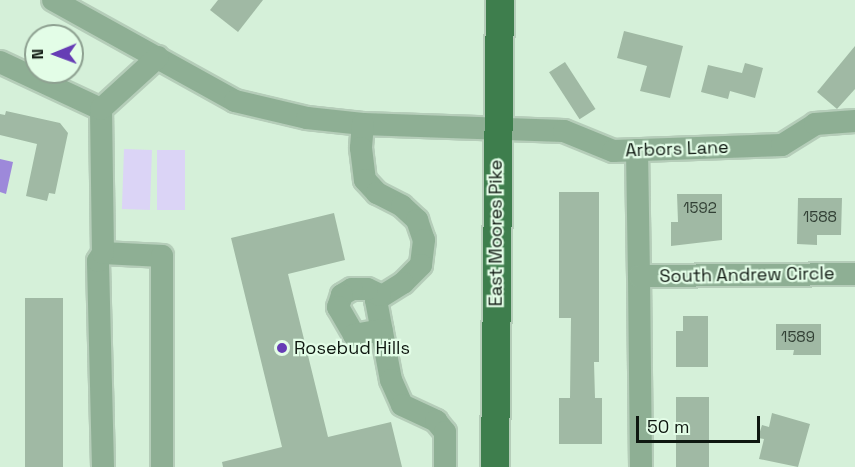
<!DOCTYPE html>
<html>
<head>
<meta charset="utf-8">
<style>
  body { margin:0 }
  #map { position:relative; width:855px; height:467px; overflow:hidden; background:#d5f0d9; font-family:"Space Grotesk",sans-serif }
  div>[style] { position:absolute }
  .green>* { inset:0; background:#dbd4f6; transform-origin:0 0 }
  .water>* { inset:0; background:#9d89da }
  .building>* { inset:0; background:#a0b9a4; transform-origin:0 0 }
  .roads { filter:drop-shadow(2px 0 #b5cdb9) drop-shadow(-2px 0 #b5cdb9) drop-shadow(0 2px #b5cdb9) drop-shadow(0 -2px #b5cdb9) }
  .minor>* { height:22px; margin:-11px; padding:0 11px; transform-origin:11px; border-radius:11px; background:#8eaf94 }
  .major>* { height:28px; margin:-14px; padding:0 14px; transform-origin:14px; border-radius:14px; background:#3e7e4d }
  .dots>* { width:16px; height:16px; translate:-50% -50%; box-sizing:border-box; border:3px solid #e3fde7; border-radius:50% }
  span { translate:-50% -50%; white-space:nowrap; text-align:center; line-height:1.15; -webkit-text-stroke:4.5px #e3fde7; paint-order:stroke }
  .number-label { font-size:15px; color:#324035 }
  .number-label span { -webkit-text-stroke-width:0 }
  .street-label { font-size:18px; color:#0e1710 }
  .poi-label { font-size:18px; color:#0e1710 }
  .left { translate:0 -50%; text-align:left }
  .north { position:absolute; left:24px; top:24px; width:60px; height:60px; box-sizing:border-box; background:#e3fde7; border:2px solid #8ea191; border-radius:50%; rotate:269deg; font-size:16px; font-weight:700; line-height:24px; text-align:center; color:#0e1710 }
  .north::after { content:''; display:block; margin:auto; width:21px; height:27px; background:#663db5; clip-path:polygon(50% 0,100% 100%,50% 72%,0 100%) }
  .scale { position:absolute; left:636px; top:416px; width:124px; height:27px; box-sizing:border-box; border:3px solid #0e1710; border-top:0; padding-left:8px; font-size:18px; line-height:21px; white-space:nowrap; color:#0e1710; -webkit-text-stroke:4px #e3fde7; paint-order:stroke }
</style>
</head>
<body>
<div id="map">
  <div class="green">
    <i style="left:124px;top:149px;width:28px;height:60px;rotate:2deg"></i>
    <i style="left:157px;top:150px;width:28px;height:60px"></i>
  </div>
  <div class="water">
    <i style="clip-path:polygon(0 159px,13px 162px,6px 194px,0 192px)"></i>
  </div>
  <div class="building">
    <i style="clip-path:polygon(218px 0,263px 0,238px 32px,210px 10px)"></i>
    <i style="clip-path:polygon(624px 31px,683px 46px,670px 98px,640px 91px,647px 66px,617px 58px)"></i>
    <i style="clip-path:polygon(855px 46px,855px 89px,837px 109px,817px 92px)"></i>
    <i style="left:565px;top:62px;width:56px;height:19px;rotate:57deg"></i>
    <i style="clip-path:polygon(745px 63px,763px 68px,755px 98px,730px 91px,728px 99px,701px 92px,708px 65px,742px 73px)"></i>
    <i style="clip-path:polygon(6px 111px,60px 123px,68px 133px,55px 194px,49px 193px,47px 201px,26px 196px,37px 144px,0 135px,0 114px,5px 115px)"></i>
    <i style="clip-path:polygon(559px 192px,599px 192px,599px 362px,594px 362px,595px 398px,602px 398px,602px 444px,559px 444px,559px 398px,570px 398px,571px 318px,559px 318px)"></i>
    <i style="clip-path:polygon(677px 194px,722px 194px,722px 240px,671px 246px,671px 222px,678px 222px)"></i>
    <i style="clip-path:polygon(798px 198px,842px 198px,841px 235px,817px 235px,817px 245px,797px 244px)"></i>
    <i style="clip-path:polygon(334px 213px,345px 260px,288px 274px,328px 437px,391px 422px,402px 467px,223px 467px,222px 462px,282px 447px,231px 238px)"></i>
    <i style="left:25px;top:298px;width:38px;height:169px"></i>
    <i style="clip-path:polygon(683px 316px,708px 316px,708px 367px,676px 367px,676px 331px,683px 331px)"></i>
    <i style="clip-path:polygon(776px 324px,821px 324px,821px 355px,793px 355px,794px 350px,776px 350px)"></i>
    <i style="left:676px;top:397px;width:33px;height:70px"></i>
    <i style="clip-path:polygon(772px 413px,810px 424px,798px 467px,759px 459px,764px 439px,758px 438px,762px 425px,769px 427px)"></i>
  </div>
  <div class="roads">
    <div class="minor">
      <i style="left:53px;top:0;width:208px;rotate:29deg"></i>
      <i style="left:235px;top:101px;width:74px;rotate:13.3deg"></i>
      <i style="left:307px;top:118px;width:56px;rotate:6.1deg"></i>
      <i style="left:363px;top:124px;width:201px;rotate:2deg"></i>
      <i style="left:564px;top:131px;width:53px;rotate:22.2deg"></i>
      <i style="left:613px;top:151px;width:169px;rotate:-2deg"></i>
      <i style="left:782px;top:145px;width:39px;rotate:-32deg"></i>
      <i style="left:815px;top:124px;width:40px;rotate:-4.3deg"></i>
      <i style="left:0;top:62px;width:111px;rotate:25deg"></i>
      <i style="left:363px;top:124px;width:24px;rotate:95deg"></i>
      <i style="left:361px;top:148px;width:32px;rotate:83deg"></i>
      <i style="left:365px;top:180px;width:18px;rotate:47deg"></i>
      <i style="left:377px;top:193px;width:28px;rotate:27deg"></i>
      <i style="left:402px;top:206px;width:21px;rotate:43deg"></i>
      <i style="left:417px;top:220px;width:21px;rotate:71deg"></i>
      <i style="left:424px;top:240px;width:25px;rotate:97deg"></i>
      <i style="left:421px;top:265px;width:25px;rotate:135deg"></i>
      <i style="left:403px;top:283px;width:32px;rotate:148deg"></i>
      <i style="left:376px;top:300px;width:81px;rotate:79.4deg"></i>
      <i style="left:391px;top:380px;width:27px;rotate:66deg"></i>
      <i style="left:402px;top:405px;width:38px;rotate:25deg"></i>
      <i style="left:436px;top:421px;width:14px;rotate:51deg"></i>
      <i style="left:445px;top:432px;width:35px;rotate:90deg"></i>
      <i style="left:637px;top:150px;width:126px;rotate:89.1deg"></i>
      <i style="left:103px;top:253px;width:59px;rotate:2.9deg"></i>
      <i style="left:162px;top:256px;width:211px;rotate:90deg"></i>
      <i style="left:380px;top:295px;width:14px;rotate:-155deg"></i>
      <i style="left:367px;top:289px;width:15px;rotate:180deg"></i>
      <i style="left:352px;top:289px;width:12px;rotate:149deg"></i>
      <i style="left:342px;top:295px;width:13px;rotate:108deg"></i>
      <i style="left:338px;top:307px;width:32px;rotate:60deg"></i>
      <i style="left:354px;top:335px;width:28px;rotate:-10deg"></i>
      <i style="left:103px;top:467px;width:206px;rotate:-91.4deg"></i>
      <i style="left:98px;top:261px;width:9px;rotate:-58deg"></i>
      <i style="left:103px;top:253px;width:144px;rotate:-90.8deg"></i>
      <i style="left:101px;top:109px;width:77px;rotate:-42.4deg"></i>
      <i style="left:641px;top:467px;width:191px;rotate:-90.6deg"></i>
      <i style="left:639px;top:276px;width:216px;rotate:-0.5deg"></i>
    </div>
    <div class="major">
      <i style="left:495px;top:467px;width:467px;rotate:-89.4deg"></i>
    </div>
  </div>
  <div class="dots">
    <i style="left:282px;top:348px;background:#663db5"></i>
  </div>
  <div class="number-label">
    <span style="left:700px;top:208px">1592</span>
    <span style="left:820px;top:217px">1588</span>
    <span style="left:798px;top:337px">1589</span>
  </div>
  <div class="street-label">
    <span style="left:677px;top:149px;rotate:-2deg">Arbors Lane</span>
    <span style="left:496px;top:233px;rotate:-90deg">East Moores Pike</span>
    <span style="left:747px;top:275px;rotate:-1deg">South Andrew Circle</span>
  </div>
  <div class="poi-label">
    <span class="left" style="left:294px;top:348px">Rosebud Hills</span>
  </div>
  <div class="north">N</div>
  <div class="scale">50 m</div>
</div>
</body>
</html>
